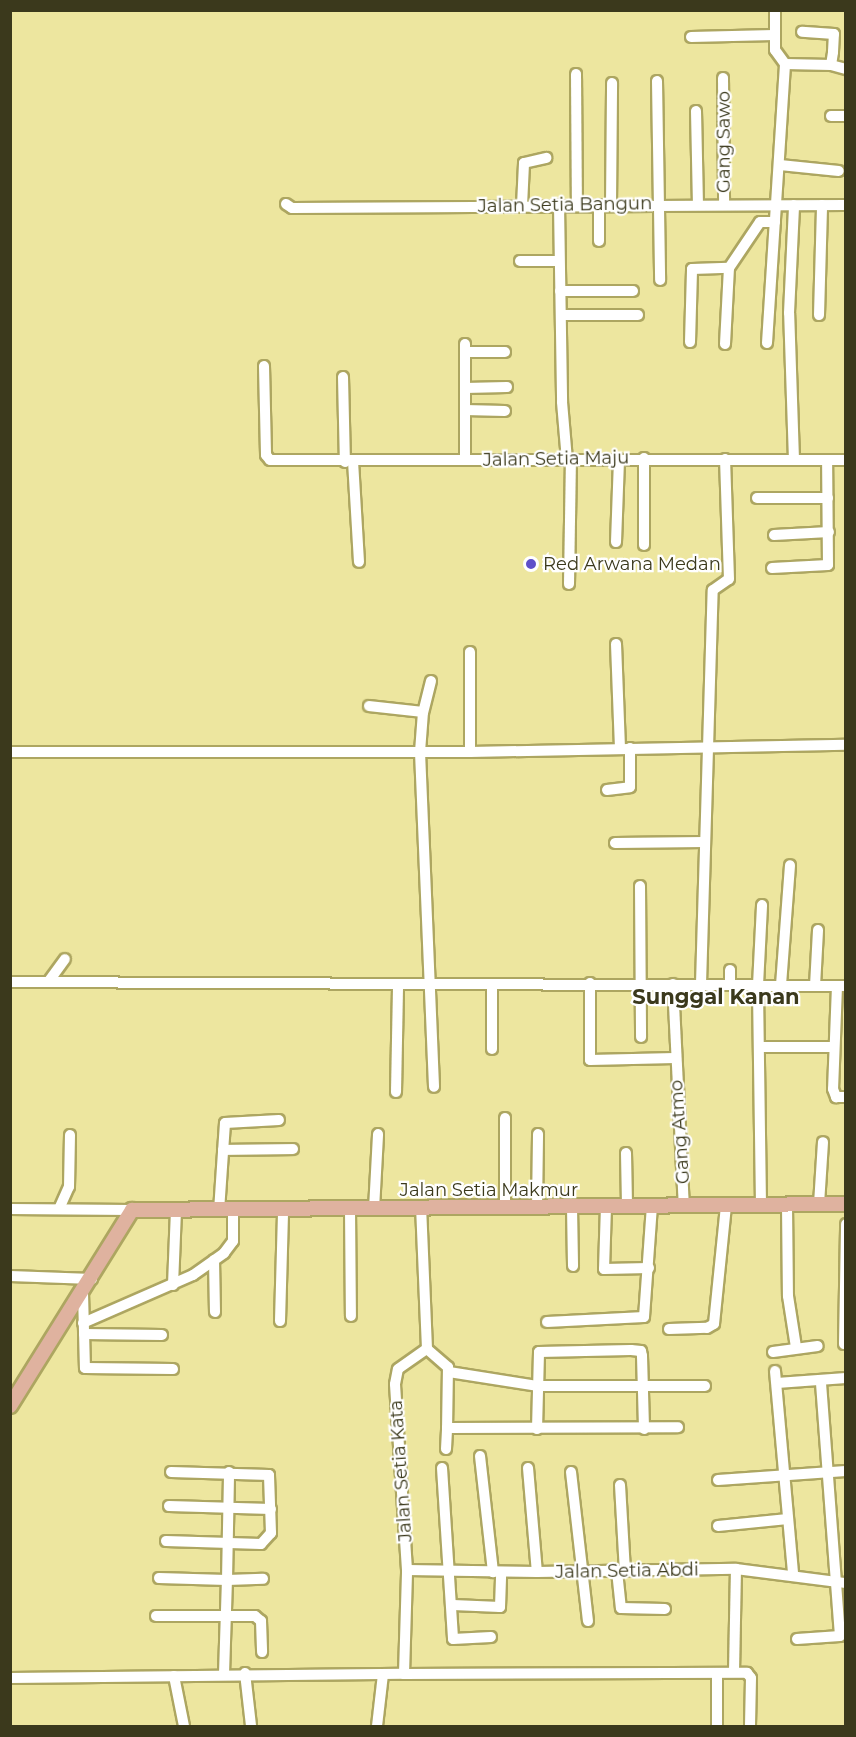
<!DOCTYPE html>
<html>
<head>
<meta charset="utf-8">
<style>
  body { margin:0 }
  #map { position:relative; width:856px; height:1737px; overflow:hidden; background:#ede69f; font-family:Montserrat,sans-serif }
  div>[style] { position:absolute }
  .roads { filter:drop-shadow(2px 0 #ada661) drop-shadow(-2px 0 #ada661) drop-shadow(0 2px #ada661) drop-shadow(0 -2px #ada661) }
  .minor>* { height:10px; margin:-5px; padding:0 5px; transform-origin:5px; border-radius:5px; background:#fff }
  .major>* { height:14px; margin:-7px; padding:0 7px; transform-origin:7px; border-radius:7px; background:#dfb29f }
  .dots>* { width:16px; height:16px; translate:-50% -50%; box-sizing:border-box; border:3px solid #fff; border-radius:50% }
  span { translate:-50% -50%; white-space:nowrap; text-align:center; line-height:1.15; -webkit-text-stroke:4.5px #fff; paint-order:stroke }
  .street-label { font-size:18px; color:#3b391c }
  .poi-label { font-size:18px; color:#3b391c }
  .left { translate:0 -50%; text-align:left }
  .quarter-label { font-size:21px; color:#3b391c; font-weight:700 }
  .frame { position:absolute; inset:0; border:12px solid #3b391c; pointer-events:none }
</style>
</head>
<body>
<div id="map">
  <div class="roads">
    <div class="minor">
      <i style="left:775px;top:10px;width:40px;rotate:90deg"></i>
      <i style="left:775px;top:50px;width:17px;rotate:54deg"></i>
      <i style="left:691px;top:37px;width:83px;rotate:-1.4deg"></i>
      <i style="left:831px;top:65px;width:16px;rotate:15deg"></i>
      <i style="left:576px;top:74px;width:131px;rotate:89.6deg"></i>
      <i style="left:723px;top:78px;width:127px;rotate:89.5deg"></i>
      <i style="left:657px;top:81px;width:199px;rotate:89.1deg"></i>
      <i style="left:696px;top:111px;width:94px;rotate:88.8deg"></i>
      <i style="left:831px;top:116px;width:15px"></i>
      <i style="left:780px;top:165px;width:59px;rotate:5.8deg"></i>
      <i style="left:286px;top:204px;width:7px;rotate:34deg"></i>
      <i style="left:292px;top:208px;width:554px;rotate:-0.31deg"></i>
      <i style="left:559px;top:205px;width:197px;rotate:89.1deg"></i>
      <i style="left:562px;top:402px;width:58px;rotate:85.1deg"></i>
      <i style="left:599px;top:205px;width:36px;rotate:90deg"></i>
      <i style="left:611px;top:205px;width:122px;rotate:-89.5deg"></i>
      <i style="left:522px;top:206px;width:43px;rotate:-87.3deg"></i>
      <i style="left:524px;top:163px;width:23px;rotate:-13deg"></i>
      <i style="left:520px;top:261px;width:39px"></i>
      <i style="left:560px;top:291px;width:73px"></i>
      <i style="left:561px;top:315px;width:77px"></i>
      <i style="left:819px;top:315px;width:110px;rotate:-88.4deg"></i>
      <i style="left:690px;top:342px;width:73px;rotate:-88.4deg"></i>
      <i style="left:692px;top:269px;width:37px;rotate:-2deg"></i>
      <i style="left:729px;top:268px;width:55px;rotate:-56deg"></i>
      <i style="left:760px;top:222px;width:15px"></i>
      <i style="left:767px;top:343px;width:280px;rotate:-86.3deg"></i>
      <i style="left:785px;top:64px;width:46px;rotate:1.2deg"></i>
      <i style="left:831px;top:65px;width:13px;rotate:-81deg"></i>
      <i style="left:833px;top:52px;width:18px;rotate:-87deg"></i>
      <i style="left:834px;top:34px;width:32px;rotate:-176deg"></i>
      <i style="left:465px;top:344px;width:116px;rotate:90deg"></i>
      <i style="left:725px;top:344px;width:76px;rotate:-87deg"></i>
      <i style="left:465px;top:352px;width:40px"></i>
      <i style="left:264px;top:366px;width:89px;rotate:88.7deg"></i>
      <i style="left:266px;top:455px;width:6px;rotate:51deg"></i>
      <i style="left:270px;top:460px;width:576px"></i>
      <i style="left:343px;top:377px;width:85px;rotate:88.7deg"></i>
      <i style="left:465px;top:388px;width:42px;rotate:-1.4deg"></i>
      <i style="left:465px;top:410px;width:40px;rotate:1.4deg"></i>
      <i style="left:644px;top:458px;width:87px;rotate:90deg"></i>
      <i style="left:794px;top:460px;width:147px;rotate:-91.9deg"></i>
      <i style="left:789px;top:313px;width:108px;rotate:-87.3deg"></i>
      <i style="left:353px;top:461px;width:101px;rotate:86.6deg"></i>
      <i style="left:757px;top:498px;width:71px"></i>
      <i style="left:774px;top:535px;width:55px;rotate:-3.1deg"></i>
      <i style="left:616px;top:542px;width:83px;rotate:-87.9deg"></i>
      <i style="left:772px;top:568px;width:56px;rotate:-3.1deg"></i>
      <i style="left:828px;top:565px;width:105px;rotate:-90.5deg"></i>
      <i style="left:569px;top:584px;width:124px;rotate:-89.1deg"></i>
      <i style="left:616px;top:644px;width:104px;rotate:87.8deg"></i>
      <i style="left:431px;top:681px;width:32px;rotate:104deg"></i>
      <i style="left:423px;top:712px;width:40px;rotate:94.3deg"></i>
      <i style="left:420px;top:752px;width:335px;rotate:87.6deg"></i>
      <i style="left:369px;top:706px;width:54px;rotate:6.3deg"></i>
      <i style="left:10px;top:752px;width:460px"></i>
      <i style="left:470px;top:752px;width:376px;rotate:-1.1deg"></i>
      <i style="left:470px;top:752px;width:100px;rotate:-90deg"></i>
      <i style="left:607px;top:790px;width:23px;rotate:-7deg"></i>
      <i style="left:630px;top:787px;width:39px;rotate:-90deg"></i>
      <i style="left:615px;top:843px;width:90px;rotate:-0.6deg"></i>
      <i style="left:640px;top:886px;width:151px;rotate:89.6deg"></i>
      <i style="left:730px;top:970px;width:15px;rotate:90deg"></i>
      <i style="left:49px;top:981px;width:27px;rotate:-54deg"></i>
      <i style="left:10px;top:982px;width:836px;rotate:0.27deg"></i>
      <i style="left:590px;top:983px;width:77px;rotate:90deg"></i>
      <i style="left:590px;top:1060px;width:85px;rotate:-1.3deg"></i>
      <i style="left:673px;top:984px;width:222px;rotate:87.2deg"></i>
      <i style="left:701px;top:984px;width:394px;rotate:-88.3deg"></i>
      <i style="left:713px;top:590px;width:19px;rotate:-35deg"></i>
      <i style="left:729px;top:579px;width:120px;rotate:-91.9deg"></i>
      <i style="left:781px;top:985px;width:120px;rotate:-85.7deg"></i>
      <i style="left:815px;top:986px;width:56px;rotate:-86.9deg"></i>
      <i style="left:837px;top:986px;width:103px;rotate:92.2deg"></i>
      <i style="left:833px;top:1089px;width:9px;rotate:69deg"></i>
      <i style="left:836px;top:1097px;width:10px"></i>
      <i style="left:760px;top:1047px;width:74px"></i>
      <i style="left:492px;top:1049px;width:65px;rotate:-90deg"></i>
      <i style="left:396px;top:1092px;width:107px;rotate:-88.9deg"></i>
      <i style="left:505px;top:1118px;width:91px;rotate:90deg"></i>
      <i style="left:223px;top:1150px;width:70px;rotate:-0.8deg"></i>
      <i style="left:626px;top:1153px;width:53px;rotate:88.9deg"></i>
      <i style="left:819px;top:1204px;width:62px;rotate:-86.3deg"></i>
      <i style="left:761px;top:1205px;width:220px;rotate:-90.8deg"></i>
      <i style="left:758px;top:985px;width:80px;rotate:-87.1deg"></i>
      <i style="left:787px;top:1205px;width:91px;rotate:89.4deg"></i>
      <i style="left:788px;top:1296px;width:52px;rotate:81.1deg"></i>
      <i style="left:606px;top:1206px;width:63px;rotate:91.8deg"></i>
      <i style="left:604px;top:1269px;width:45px;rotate:-1.3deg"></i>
      <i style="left:572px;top:1207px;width:59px;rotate:89deg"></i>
      <i style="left:537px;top:1208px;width:74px;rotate:-89.2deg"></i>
      <i style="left:10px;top:1209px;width:122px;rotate:0.5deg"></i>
      <i style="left:59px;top:1209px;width:24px;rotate:-66deg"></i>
      <i style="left:69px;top:1187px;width:52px;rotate:-88.9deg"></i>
      <i style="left:350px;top:1209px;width:107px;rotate:89.5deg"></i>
      <i style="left:374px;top:1209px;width:75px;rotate:-86.9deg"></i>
      <i style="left:219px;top:1211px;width:88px;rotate:-86.1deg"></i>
      <i style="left:225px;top:1123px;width:54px;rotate:-3.2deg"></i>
      <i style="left:214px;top:1260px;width:52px;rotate:88.9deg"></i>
      <i style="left:10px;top:1276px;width:82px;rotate:2.1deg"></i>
      <i style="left:173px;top:1285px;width:75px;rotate:-87.7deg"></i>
      <i style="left:83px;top:1293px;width:75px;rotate:88.5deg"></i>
      <i style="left:85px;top:1368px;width:88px;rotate:0.7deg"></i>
      <i style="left:280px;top:1321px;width:110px;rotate:-88.4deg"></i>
      <i style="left:547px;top:1322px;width:97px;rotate:-3deg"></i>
      <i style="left:644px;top:1317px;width:111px;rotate:-85.9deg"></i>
      <i style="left:83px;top:1323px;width:120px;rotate:-23.6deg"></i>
      <i style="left:193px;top:1275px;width:38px;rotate:-35deg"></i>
      <i style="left:224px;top:1253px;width:15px;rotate:-53deg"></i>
      <i style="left:233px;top:1241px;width:30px;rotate:-90deg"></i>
      <i style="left:669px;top:1329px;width:38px;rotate:-2deg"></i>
      <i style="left:707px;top:1328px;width:8px;rotate:-30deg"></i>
      <i style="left:714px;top:1324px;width:120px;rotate:-84.2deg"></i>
      <i style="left:84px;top:1334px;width:78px;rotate:0.7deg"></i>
      <i style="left:844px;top:1344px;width:120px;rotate:-89deg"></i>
      <i style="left:427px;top:1349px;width:28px;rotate:41deg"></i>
      <i style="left:448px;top:1367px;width:61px;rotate:90.9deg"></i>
      <i style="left:447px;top:1428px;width:231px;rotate:-0.2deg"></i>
      <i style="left:773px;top:1352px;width:45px;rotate:-7.6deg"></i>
      <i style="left:775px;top:1371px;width:204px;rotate:84.9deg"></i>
      <i style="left:449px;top:1372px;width:89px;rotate:9deg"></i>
      <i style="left:537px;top:1386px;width:168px"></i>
      <i style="left:777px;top:1383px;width:69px;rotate:-4.1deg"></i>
      <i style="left:537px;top:1429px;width:77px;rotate:-88.5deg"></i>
      <i style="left:539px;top:1352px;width:92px;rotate:-1.2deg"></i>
      <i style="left:631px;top:1350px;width:10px;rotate:6deg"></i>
      <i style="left:641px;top:1351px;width:5px;rotate:79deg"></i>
      <i style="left:642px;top:1356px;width:73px;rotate:88.4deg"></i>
      <i style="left:446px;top:1449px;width:21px;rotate:-87deg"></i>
      <i style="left:480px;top:1456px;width:117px;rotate:83.6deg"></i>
      <i style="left:442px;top:1468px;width:171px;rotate:86.3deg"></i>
      <i style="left:453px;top:1639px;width:38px;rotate:-3deg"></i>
      <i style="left:528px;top:1468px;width:104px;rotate:85.1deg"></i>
      <i style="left:571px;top:1472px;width:150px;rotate:83.5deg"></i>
      <i style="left:718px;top:1480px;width:128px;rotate:-4deg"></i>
      <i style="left:620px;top:1485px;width:86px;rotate:86.7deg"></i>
      <i style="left:169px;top:1506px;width:102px;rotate:1.7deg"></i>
      <i style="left:718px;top:1526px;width:70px;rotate:-5.7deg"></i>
      <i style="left:166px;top:1541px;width:95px;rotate:1.8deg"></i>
      <i style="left:261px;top:1544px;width:15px;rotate:-48deg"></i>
      <i style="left:271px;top:1533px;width:58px;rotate:-92deg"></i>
      <i style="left:269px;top:1475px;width:98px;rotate:-178.2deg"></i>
      <i style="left:407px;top:1570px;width:130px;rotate:0.9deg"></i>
      <i style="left:537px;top:1572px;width:199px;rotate:-0.9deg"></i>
      <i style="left:736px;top:1569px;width:111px;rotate:7.3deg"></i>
      <i style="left:617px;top:1571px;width:37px;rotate:84deg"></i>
      <i style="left:621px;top:1608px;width:44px;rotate:1.3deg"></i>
      <i style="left:159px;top:1578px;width:68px;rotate:1.7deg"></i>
      <i style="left:227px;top:1580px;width:108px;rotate:-88.9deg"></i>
      <i style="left:453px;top:1605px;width:47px;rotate:2.4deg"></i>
      <i style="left:500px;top:1607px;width:35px;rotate:-88deg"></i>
      <i style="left:156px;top:1616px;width:99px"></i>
      <i style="left:255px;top:1616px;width:8px;rotate:40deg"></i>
      <i style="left:261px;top:1621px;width:31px;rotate:88deg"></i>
      <i style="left:797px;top:1639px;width:43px;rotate:-4deg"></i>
      <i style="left:840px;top:1636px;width:256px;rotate:-94.3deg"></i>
      <i style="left:734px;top:1672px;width:103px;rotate:-88.9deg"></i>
      <i style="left:245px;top:1673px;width:53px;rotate:83.5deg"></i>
      <i style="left:224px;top:1674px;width:94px;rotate:-88.2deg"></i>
      <i style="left:227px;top:1580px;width:36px;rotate:-2deg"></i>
      <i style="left:404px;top:1674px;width:343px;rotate:-0.2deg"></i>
      <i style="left:747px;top:1673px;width:6px;rotate:51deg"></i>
      <i style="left:751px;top:1678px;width:48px;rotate:91.2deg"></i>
      <i style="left:174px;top:1676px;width:51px;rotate:78.7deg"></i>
      <i style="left:10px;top:1678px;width:394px;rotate:-0.6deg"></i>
      <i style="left:404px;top:1674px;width:104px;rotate:-88.3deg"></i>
      <i style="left:407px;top:1570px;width:186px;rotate:-93.7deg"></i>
      <i style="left:395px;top:1384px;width:15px;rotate:-79deg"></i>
      <i style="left:398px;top:1369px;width:35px;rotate:-35deg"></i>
      <i style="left:427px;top:1349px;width:141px;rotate:-92.4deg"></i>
      <i style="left:377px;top:1726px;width:52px;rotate:-83.4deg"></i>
      <i style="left:717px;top:1726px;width:53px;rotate:-90deg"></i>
    </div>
    <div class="major">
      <i style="left:10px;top:1406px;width:231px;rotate:-58.1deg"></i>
      <i style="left:132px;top:1210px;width:714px;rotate:-0.48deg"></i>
    </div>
  </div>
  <div class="dots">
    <i style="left:531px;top:564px;background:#5f50c9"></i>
  </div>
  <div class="street-label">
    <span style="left:724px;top:142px;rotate:-90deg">Gang Sawo</span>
    <span style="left:565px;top:205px;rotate:-1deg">Jalan Setia Bangun</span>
    <span style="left:556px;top:459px;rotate:-1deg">Jalan Setia Maju</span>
    <span style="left:680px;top:1132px;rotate:-94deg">Gang Atmo</span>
    <span style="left:489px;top:1190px">Jalan Setia Makmur</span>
    <span style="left:401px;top:1471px;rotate:-94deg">Jalan Setia Kata</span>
    <span style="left:627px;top:1571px;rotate:-1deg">Jalan Setia Abdi</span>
  </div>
  <div class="poi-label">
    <span class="left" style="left:543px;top:564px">Red Arwana Medan</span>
  </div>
  <div class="quarter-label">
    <span style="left:716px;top:997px">Sunggal Kanan</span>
  </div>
  <div class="frame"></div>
</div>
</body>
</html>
